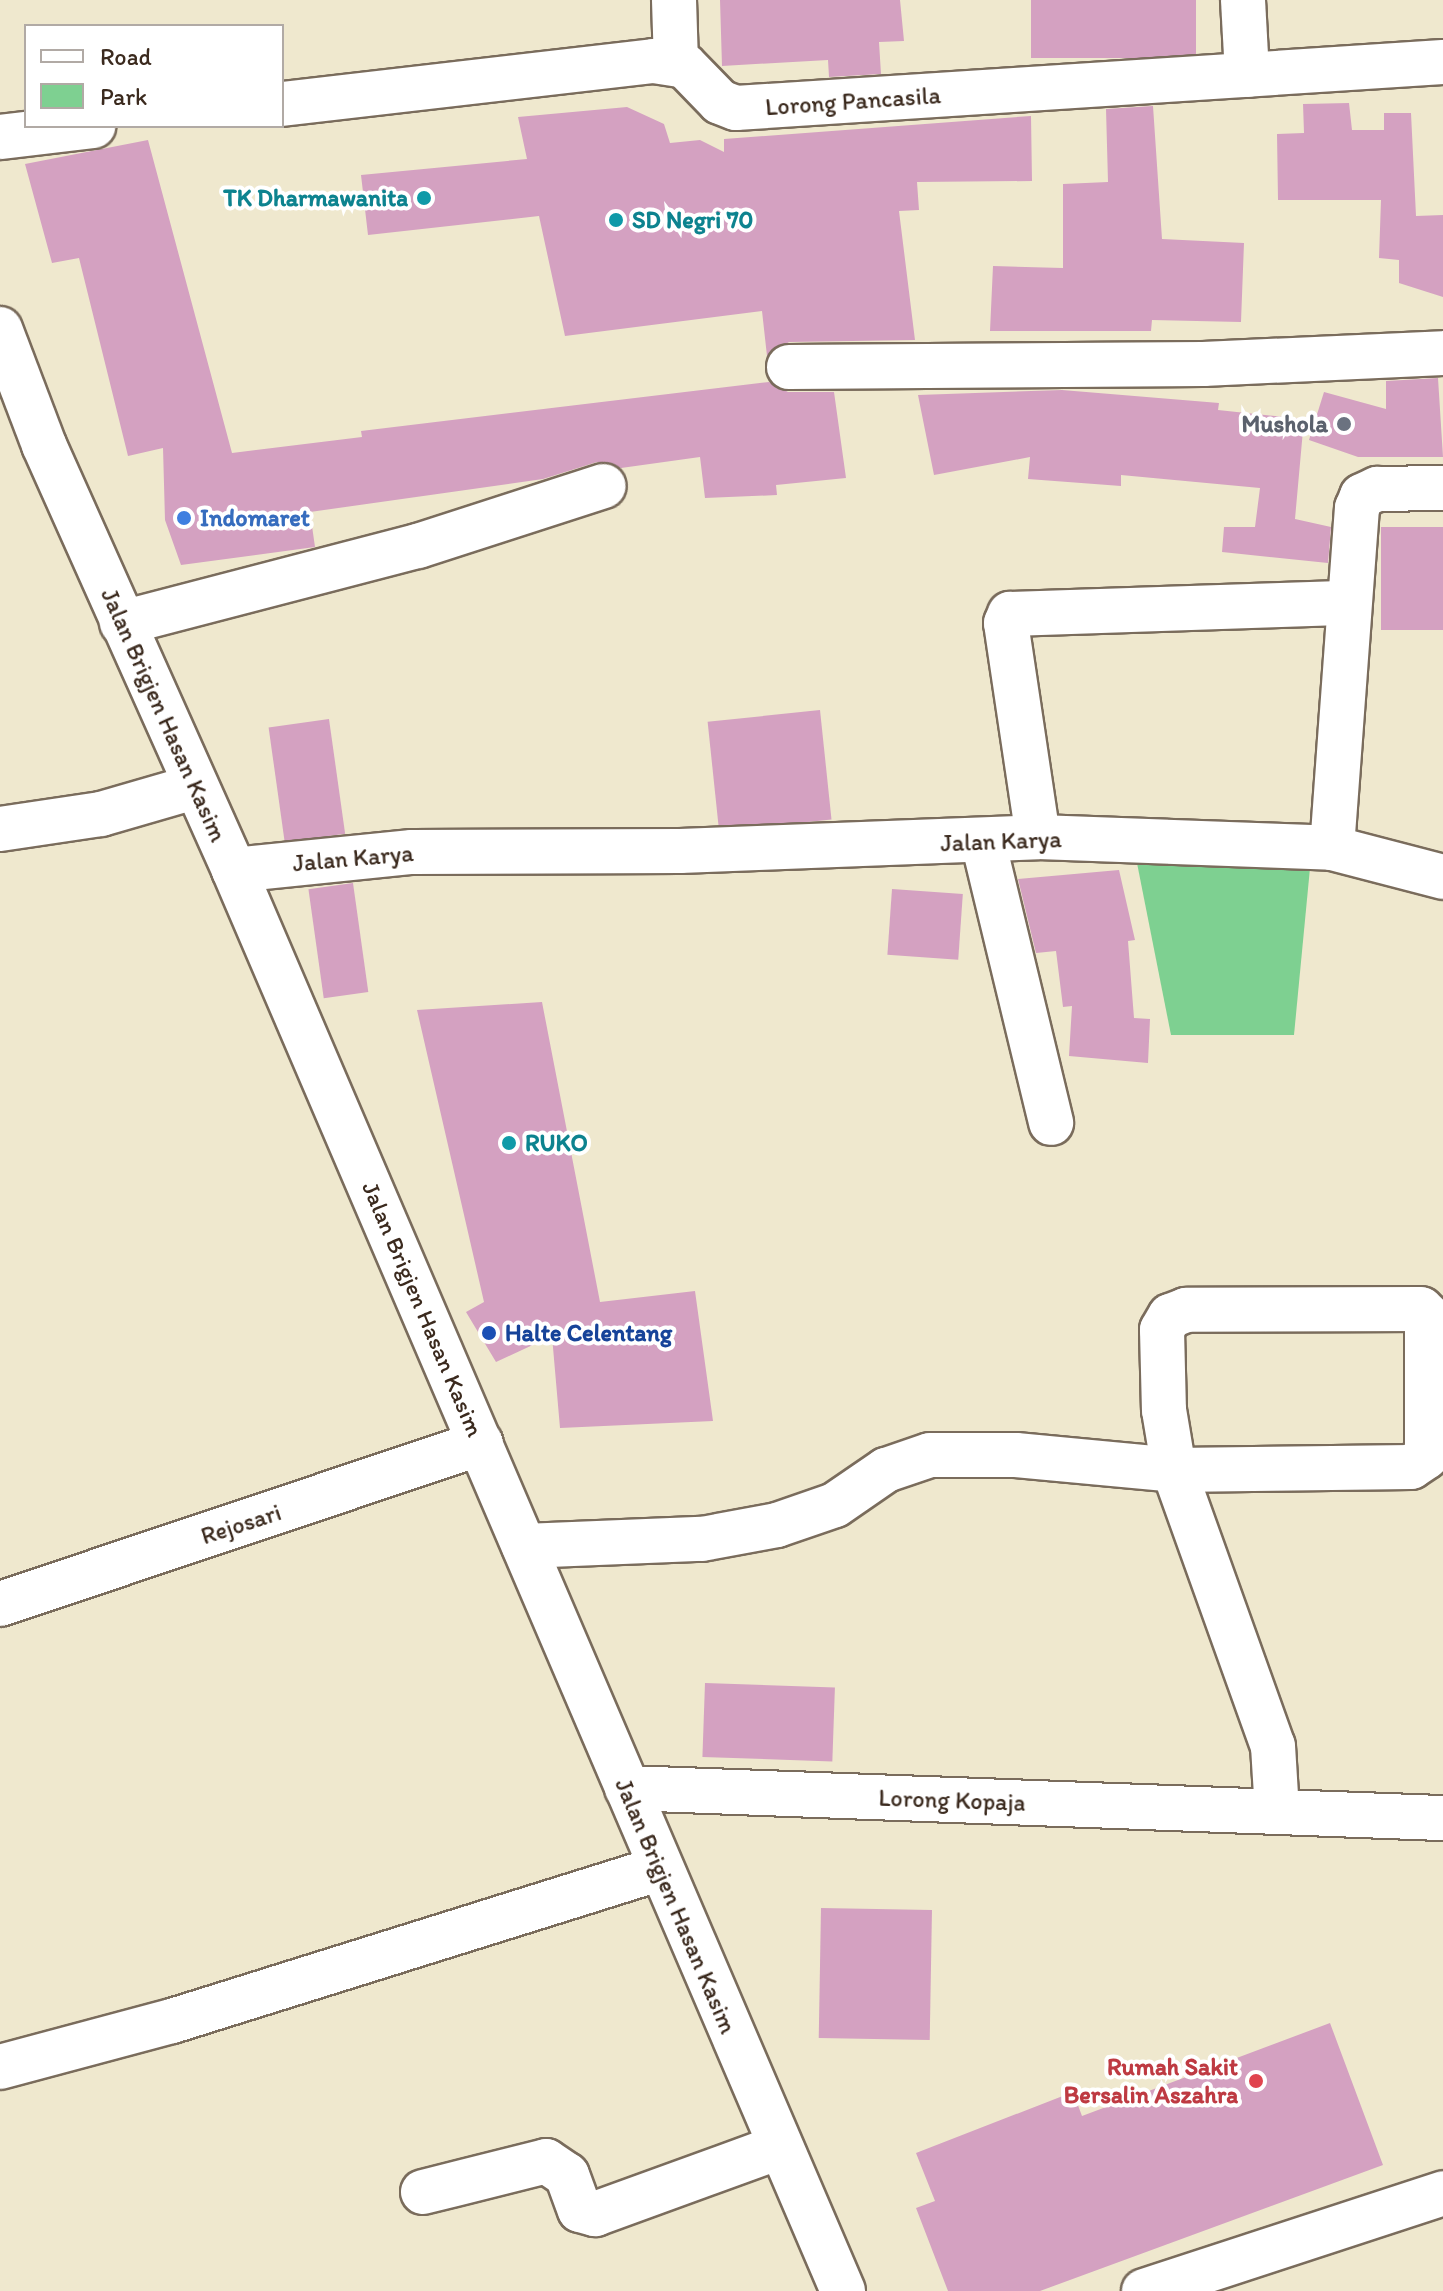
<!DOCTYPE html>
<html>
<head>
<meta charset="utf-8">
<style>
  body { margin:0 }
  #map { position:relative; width:1443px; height:2291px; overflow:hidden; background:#efe8ce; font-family:Itim,sans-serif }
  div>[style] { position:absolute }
  .green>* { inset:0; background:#7ed091 }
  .building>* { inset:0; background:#d4a1c1; transform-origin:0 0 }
  .roads { filter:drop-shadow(2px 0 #7a6c5c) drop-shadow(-2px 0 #7a6c5c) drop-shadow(0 2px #7a6c5c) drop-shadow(0 -2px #7a6c5c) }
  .minor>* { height:44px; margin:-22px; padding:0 22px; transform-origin:22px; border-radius:22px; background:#fff }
  .dots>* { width:22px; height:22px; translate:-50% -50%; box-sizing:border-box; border:4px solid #fff; border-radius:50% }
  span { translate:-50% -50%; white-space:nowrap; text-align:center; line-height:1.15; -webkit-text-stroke:8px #fff; paint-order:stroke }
  .street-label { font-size:24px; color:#3b2a1e }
  .culture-label { font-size:24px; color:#0d838f; font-weight:700 }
  .right { translate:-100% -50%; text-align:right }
  .left { translate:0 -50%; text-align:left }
  .worship-label { font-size:24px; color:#5b616d; font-weight:700 }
  .shop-label { font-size:24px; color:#366cbe; font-weight:700 }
  .transit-label { font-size:24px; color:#164399; font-weight:700 }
  .health-label { font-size:24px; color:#be3a42; font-weight:700 }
  .legend { position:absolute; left:24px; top:24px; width:260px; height:104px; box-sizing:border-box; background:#fff; border:2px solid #b1aaa5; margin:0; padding:10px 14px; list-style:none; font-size:24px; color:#3b2a1e }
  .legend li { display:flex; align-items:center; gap:16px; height:40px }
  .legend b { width:40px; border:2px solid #b1aaa5 }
</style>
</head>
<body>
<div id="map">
  <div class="green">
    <i style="clip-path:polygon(1136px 858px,1310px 868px,1294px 1035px,1171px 1035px)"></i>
  </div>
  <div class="building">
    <i style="clip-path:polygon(720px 0,900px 0,904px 41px,879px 42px,881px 74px,829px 77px,828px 60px,722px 66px)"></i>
    <i style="left:1031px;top:0;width:165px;height:58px"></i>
    <i style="clip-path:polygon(1349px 103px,1352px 130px,1384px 130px,1384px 113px,1411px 113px,1416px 216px,1443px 215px,1443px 297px,1399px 283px,1399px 260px,1379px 258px,1381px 200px,1278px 200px,1277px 134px,1304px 133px,1303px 104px)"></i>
    <i style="clip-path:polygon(1153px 106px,1162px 239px,1244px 243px,1241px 322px,1152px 320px,1151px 331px,990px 331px,993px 266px,1063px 268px,1063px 184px,1108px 182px,1106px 109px)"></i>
    <i style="clip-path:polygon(627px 107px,664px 124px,670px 143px,700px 140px,724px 152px,724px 139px,1031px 116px,1032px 181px,917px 182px,919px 210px,899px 211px,915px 340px,789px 342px,767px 356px,762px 311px,565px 336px,539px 216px,368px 235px,361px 175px,527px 159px,518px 117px)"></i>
    <i style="clip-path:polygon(148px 140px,232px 453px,362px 437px,361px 431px,769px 382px,788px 392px,834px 392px,846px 478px,776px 485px,777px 495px,705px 498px,700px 457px,621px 468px,597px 462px,543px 479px,310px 512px,315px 547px,181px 565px,165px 520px,163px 448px,128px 456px,79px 258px,52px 263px,25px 164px)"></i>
    <i style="clip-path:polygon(1438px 378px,1443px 457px,1358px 457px,1309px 440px,1324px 392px,1386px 409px,1386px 381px)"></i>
    <i style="clip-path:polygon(1062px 390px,1219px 403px,1218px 410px,1304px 419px,1295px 519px,1331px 527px,1328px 563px,1222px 552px,1224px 527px,1255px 527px,1260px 488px,1121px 475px,1121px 486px,1028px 479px,1030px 457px,934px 475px,918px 395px)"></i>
    <i style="left:1381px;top:527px;width:62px;height:103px"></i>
    <i style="left:820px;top:710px;width:110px;height:113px;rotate:84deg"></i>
    <i style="left:329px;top:719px;width:116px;height:61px;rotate:82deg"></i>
    <i style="clip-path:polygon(1119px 870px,1135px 940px,1128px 941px,1134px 1018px,1150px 1019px,1148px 1063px,1069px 1056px,1072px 1006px,1063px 1007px,1056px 951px,1036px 953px,1018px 879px)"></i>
    <i style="left:353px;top:883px;width:110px;height:45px;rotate:82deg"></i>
    <i style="left:892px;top:889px;width:71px;height:66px;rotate:4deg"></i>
    <i style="clip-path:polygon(542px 1002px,600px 1302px,695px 1291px,713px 1421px,560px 1428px,552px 1336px,496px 1362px,466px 1312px,484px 1302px,417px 1010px)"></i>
    <i style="left:705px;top:1683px;width:130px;height:74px;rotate:2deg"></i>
    <i style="left:821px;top:1908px;width:111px;height:130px;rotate:1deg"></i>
    <i style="clip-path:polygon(1330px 2023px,1383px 2165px,1040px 2291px,948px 2291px,916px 2208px,935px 2201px,916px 2153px,1073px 2092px,1082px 2116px)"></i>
  </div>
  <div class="roads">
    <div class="minor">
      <i style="left:674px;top:0;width:62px;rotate:88.2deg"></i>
      <i style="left:1243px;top:0;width:75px;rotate:86.9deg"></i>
      <i style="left:282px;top:104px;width:374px;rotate:-6.6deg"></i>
      <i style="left:654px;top:61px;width:31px;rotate:9deg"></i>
      <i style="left:685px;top:66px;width:50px;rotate:45.8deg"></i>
      <i style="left:720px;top:102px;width:17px;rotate:21deg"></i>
      <i style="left:736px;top:108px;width:708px;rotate:-3.72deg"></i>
      <i style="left:0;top:137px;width:94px;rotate:-6.7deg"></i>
      <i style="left:0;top:329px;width:124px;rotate:69.2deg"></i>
      <i style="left:44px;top:445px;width:466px;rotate:65.9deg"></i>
      <i style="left:234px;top:870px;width:1546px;rotate:66.8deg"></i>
      <i style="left:789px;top:367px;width:414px;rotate:-0.4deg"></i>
      <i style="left:1203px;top:364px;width:240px;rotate:-2.6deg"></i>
      <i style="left:122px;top:623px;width:306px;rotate:-14.6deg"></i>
      <i style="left:418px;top:546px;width:195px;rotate:-17.9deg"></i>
      <i style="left:0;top:829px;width:102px;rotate:-8.4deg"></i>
      <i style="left:101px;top:814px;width:97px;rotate:-16.2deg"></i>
      <i style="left:1038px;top:837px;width:216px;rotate:-98.5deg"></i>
      <i style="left:1006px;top:623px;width:10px;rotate:-66deg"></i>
      <i style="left:1010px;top:614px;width:339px;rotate:-1.9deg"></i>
      <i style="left:983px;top:841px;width:290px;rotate:76.4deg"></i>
      <i style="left:1332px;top:848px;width:115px;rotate:14.6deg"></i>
      <i style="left:234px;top:870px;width:179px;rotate:-5.8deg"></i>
      <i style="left:412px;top:852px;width:268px;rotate:-0.2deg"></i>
      <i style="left:680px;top:851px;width:358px;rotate:-2.2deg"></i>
      <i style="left:1038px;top:837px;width:294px;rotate:2.1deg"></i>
      <i style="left:1332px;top:848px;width:341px;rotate:-85.8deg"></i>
      <i style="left:1357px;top:508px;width:13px;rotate:-67deg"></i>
      <i style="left:1362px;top:496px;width:17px;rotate:-25deg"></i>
      <i style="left:1377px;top:489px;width:66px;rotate:-0.9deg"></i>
      <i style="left:524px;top:1546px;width:178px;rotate:-2.3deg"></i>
      <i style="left:702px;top:1539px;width:76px;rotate:-10.6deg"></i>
      <i style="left:777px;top:1525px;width:61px;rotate:-19deg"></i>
      <i style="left:835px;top:1505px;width:62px;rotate:-34.5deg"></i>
      <i style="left:886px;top:1470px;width:46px;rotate:-18.8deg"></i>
      <i style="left:930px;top:1455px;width:86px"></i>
      <i style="left:1016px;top:1455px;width:159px;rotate:5.4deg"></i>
      <i style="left:1174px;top:1470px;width:237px;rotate:-0.7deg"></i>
      <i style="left:1411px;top:1467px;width:18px;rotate:-34deg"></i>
      <i style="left:1426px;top:1457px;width:11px;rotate:-85deg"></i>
      <i style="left:1427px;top:1446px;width:131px;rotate:-90deg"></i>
      <i style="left:1427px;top:1315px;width:8px;rotate:-135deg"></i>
      <i style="left:1421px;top:1309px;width:235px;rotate:179.8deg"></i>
      <i style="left:1186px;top:1310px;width:17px;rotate:159deg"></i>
      <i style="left:1170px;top:1316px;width:16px;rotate:120deg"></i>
      <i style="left:1162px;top:1330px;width:80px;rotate:88.6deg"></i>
      <i style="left:1164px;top:1410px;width:61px;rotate:80.5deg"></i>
      <i style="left:1174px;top:1470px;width:293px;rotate:70.3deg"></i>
      <i style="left:1273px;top:1746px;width:66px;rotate:86.5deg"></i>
      <i style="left:0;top:1604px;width:507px;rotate:-18.51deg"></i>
      <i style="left:627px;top:1788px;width:817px;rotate:2.11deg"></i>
      <i style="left:0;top:2067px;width:178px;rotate:-15deg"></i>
      <i style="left:172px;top:2021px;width:509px;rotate:-17.37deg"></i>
      <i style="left:423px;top:2192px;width:127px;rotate:-14.1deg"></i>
      <i style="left:546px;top:2161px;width:25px;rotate:34deg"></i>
      <i style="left:567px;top:2175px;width:37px;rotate:70deg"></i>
      <i style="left:580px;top:2210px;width:16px;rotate:15deg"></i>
      <i style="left:595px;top:2214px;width:196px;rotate:-20deg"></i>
      <i style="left:1144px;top:2291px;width:315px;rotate:-18.1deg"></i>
    </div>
  </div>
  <div class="dots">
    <i style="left:424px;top:198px;background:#0f9aa8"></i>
    <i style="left:616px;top:220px;background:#0f9aa8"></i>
    <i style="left:1344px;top:424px;background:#6b7280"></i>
    <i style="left:184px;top:518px;background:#3f7fe0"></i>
    <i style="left:509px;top:1143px;background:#0f9aa8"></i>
    <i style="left:489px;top:1333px;background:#1a4fb4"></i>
    <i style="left:1256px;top:2081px;background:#e0444e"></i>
  </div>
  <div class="street-label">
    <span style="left:853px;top:101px;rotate:-4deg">Lorong Pancasila</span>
    <span style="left:164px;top:715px;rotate:66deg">Jalan Brigjen Hasan Kasim</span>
    <span style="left:1001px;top:841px;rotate:-2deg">Jalan Karya</span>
    <span style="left:353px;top:858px;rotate:-5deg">Jalan Karya</span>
    <span style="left:423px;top:1309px;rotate:67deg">Jalan Brigjen Hasan Kasim</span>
    <span style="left:241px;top:1524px;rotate:-18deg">Rejosari</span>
    <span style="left:952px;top:1800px;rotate:2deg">Lorong Kopaja</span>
    <span style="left:676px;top:1906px;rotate:67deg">Jalan Brigjen Hasan Kasim</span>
  </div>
  <div class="culture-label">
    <span class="right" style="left:408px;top:198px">TK Dharmawanita</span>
    <span class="left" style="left:632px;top:220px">SD Negri 70</span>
    <span class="left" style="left:525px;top:1143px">RUKO</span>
  </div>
  <div class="worship-label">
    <span class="right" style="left:1328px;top:424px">Mushola</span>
  </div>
  <div class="shop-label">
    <span class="left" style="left:200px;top:518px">Indomaret</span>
  </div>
  <div class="transit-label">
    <span class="left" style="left:505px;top:1333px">Halte Celentang</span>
  </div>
  <div class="health-label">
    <span class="right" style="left:1238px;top:2081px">Rumah Sakit<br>Bersalin Aszahra</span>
  </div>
  <ul class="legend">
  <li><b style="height:10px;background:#fff"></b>Road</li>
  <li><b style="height:22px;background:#7ed091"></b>Park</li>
  </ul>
</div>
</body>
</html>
